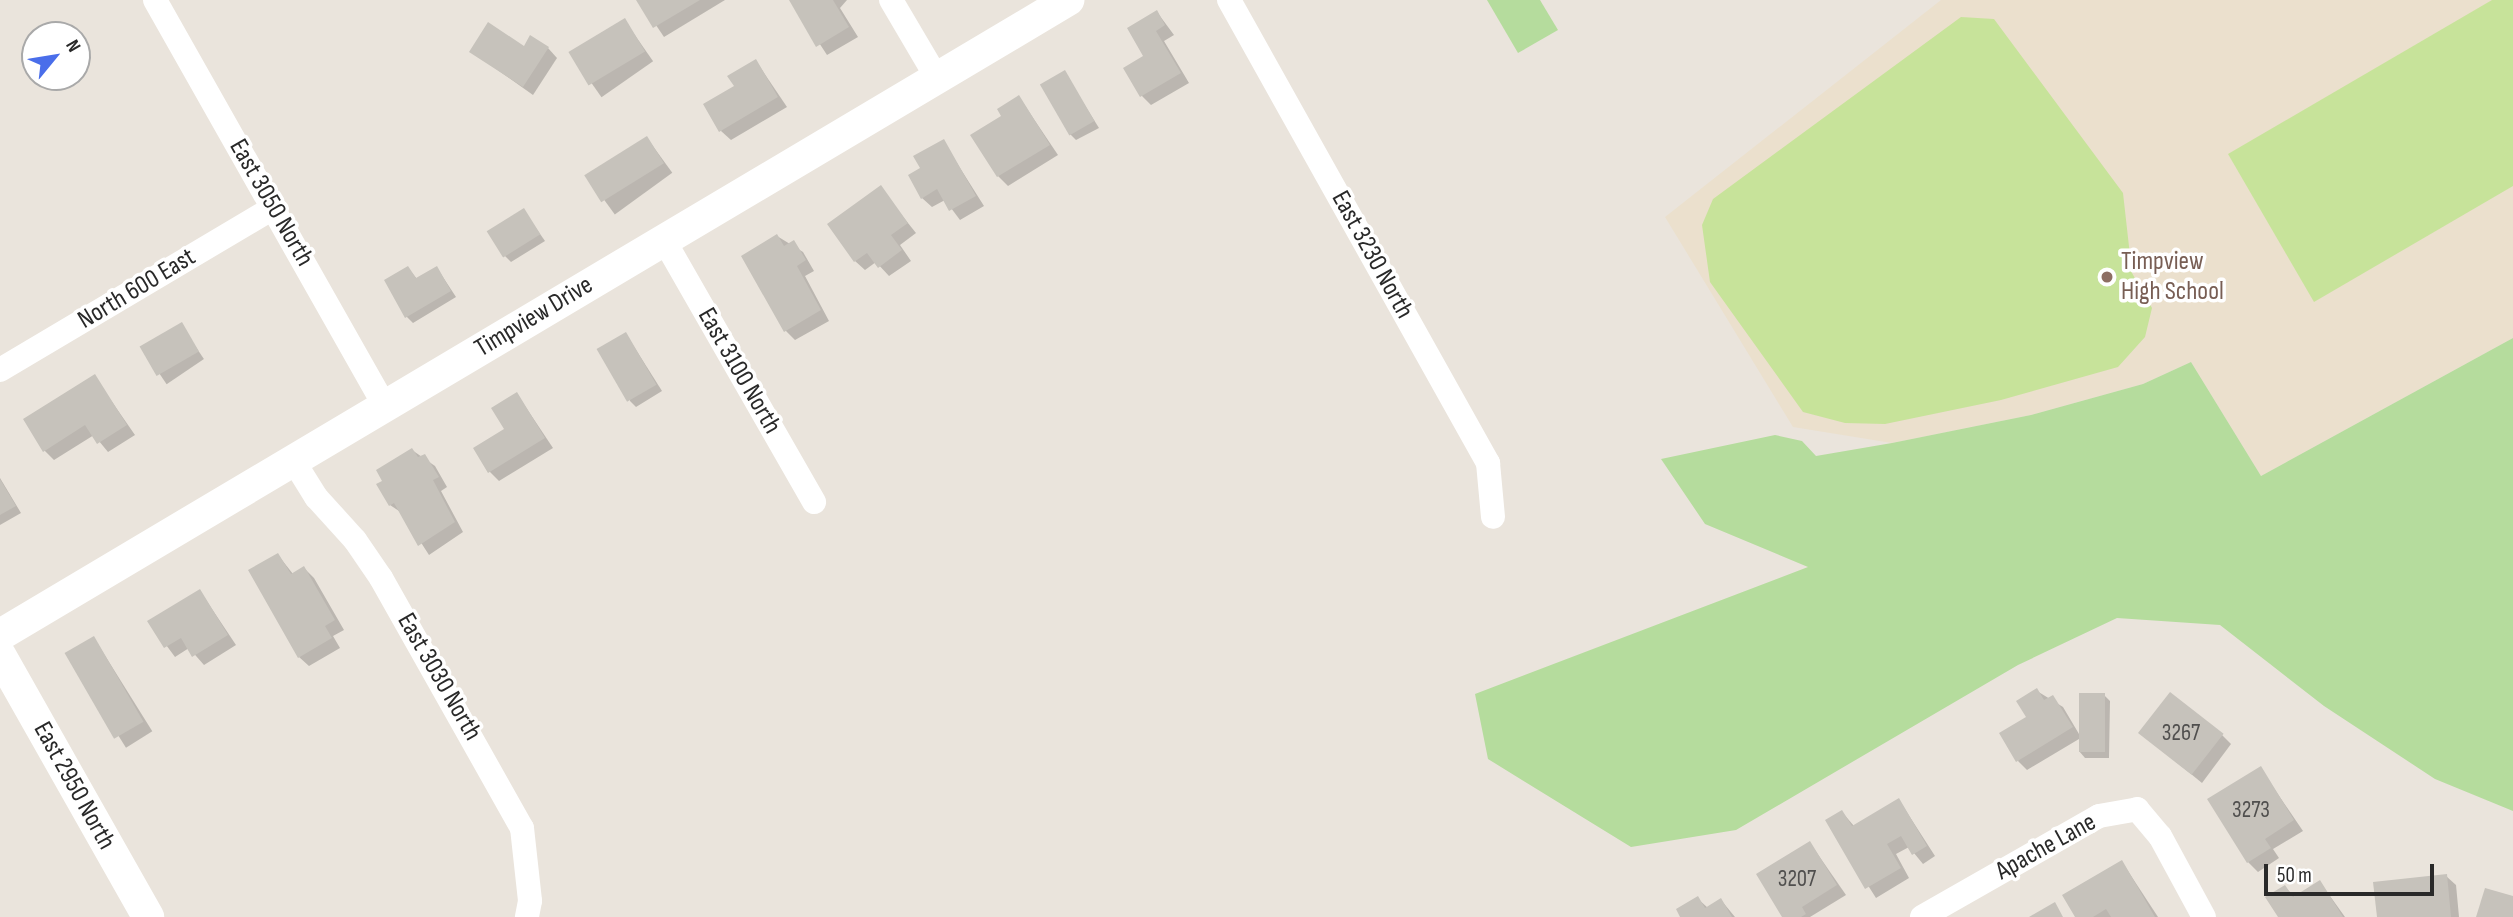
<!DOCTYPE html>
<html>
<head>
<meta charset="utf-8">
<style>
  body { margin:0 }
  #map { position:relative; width:2513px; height:917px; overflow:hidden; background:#eae4dc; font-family:"Sofia Sans Condensed",sans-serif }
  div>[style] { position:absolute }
  .education>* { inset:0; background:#ebe0cd }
  .green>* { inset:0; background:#b5dc9d }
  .pitch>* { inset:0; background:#c7e39a }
  .shadow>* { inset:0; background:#0003; transform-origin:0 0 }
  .building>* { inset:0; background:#c6c2bb; transform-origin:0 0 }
  .minor>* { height:24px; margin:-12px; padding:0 12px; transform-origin:12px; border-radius:12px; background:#fff }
  .tertiary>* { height:32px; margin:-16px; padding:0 16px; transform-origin:16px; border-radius:16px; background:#fff }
  .dots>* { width:19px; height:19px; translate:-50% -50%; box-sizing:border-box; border:4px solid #fff; border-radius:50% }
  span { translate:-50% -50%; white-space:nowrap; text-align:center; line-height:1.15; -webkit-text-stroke:7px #fff; paint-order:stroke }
  .number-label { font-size:23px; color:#504f4e }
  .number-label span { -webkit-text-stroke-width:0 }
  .street-label { font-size:26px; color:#292929 }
  .education-label { font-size:26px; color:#785e54 }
  .left { translate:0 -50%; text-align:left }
  .north { position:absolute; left:21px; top:21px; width:70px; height:70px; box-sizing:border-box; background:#fff; border:2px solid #a9a9a9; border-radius:50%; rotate:60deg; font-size:19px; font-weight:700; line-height:28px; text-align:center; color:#292929 }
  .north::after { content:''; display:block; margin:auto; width:24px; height:32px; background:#4a6eea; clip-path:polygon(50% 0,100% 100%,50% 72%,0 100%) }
  .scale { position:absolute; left:2264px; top:864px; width:170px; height:32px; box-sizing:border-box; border:4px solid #292929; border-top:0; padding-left:9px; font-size:21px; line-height:24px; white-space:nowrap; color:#292929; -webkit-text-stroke:5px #fff; paint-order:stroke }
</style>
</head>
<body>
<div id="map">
  <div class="education">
    <i style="clip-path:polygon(1941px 0,2513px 0,2513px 338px,2261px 476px,2191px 362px,2143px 384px,2031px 415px,1892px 443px,1793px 427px,1665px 217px)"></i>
  </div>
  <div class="green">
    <i style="clip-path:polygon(1487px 0,1540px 0,1558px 30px,1518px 53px)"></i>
    <i style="clip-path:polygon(2513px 338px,2513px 811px,2435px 779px,2324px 706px,2220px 625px,2117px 618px,2018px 665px,1736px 830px,1631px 847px,1488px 759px,1475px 694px,1808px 567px,1705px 524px,1661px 459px,1775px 435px,1802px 441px,1816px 456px,1892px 443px,2031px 415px,2143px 384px,2191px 362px,2261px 476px)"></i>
  </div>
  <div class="pitch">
    <i style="clip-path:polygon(2492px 0,2513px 0,2513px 186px,2314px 302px,2228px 154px)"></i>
    <i style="clip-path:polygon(1961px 17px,1994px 19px,2123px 193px,2132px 273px,2152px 308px,2145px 337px,2118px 367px,2001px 400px,1885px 424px,1845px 423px,1803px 412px,1710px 282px,1702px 225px,1713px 199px)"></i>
  </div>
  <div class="shadow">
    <i style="clip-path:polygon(639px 0,725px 0,664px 37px)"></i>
    <i style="clip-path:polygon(791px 0,847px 0,840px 8px,858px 37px,827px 55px)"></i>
    <i style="clip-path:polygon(1157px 12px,1174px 35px,1164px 41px,1189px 83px,1151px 105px,1142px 96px)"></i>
    <i style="left:625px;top:21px;width:49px;height:63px;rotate:55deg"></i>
    <i style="clip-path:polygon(524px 48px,548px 48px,557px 58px,533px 95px,471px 51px)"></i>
    <i style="clip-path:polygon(756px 61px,787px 107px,731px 140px,721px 131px,736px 87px)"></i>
    <i style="clip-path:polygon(1064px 72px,1099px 128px,1076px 140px,1070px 134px)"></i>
    <i style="clip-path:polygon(1019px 97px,1058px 155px,1008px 186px,998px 176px,1004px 116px)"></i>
    <i style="left:647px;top:138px;width:43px;height:71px;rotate:54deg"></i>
    <i style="clip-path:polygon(943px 141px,984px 206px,960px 220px,945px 200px,932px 207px,922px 198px,923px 169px)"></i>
    <i style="clip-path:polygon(880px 188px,916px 233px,900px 245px,911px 261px,889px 276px,876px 262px,865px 270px,855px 261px)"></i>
    <i style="clip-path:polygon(524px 211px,545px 241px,511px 262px,505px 256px)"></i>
    <i style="clip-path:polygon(777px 236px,803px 252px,814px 271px,805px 276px,829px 321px,795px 340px,786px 331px)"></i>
    <i style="clip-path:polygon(408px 268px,417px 279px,437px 268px,456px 297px,413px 323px,406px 316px)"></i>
    <i style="left:181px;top:325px;width:41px;height:45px;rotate:56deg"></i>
    <i style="clip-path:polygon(626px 334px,662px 391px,636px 407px,630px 401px)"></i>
    <i style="clip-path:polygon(94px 376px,135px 435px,108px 452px,94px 435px,54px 460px,44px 450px)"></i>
    <i style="clip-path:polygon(517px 394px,553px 448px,499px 481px,489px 471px)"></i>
    <i style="clip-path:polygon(412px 450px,435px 466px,447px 487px,441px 491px,463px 532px,429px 555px,402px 513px,390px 505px,384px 481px)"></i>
    <i style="clip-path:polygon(0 478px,21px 513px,0 525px)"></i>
    <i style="clip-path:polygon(278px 555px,293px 574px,304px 568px,314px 578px,344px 630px,333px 636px,340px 648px,309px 666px,299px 657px)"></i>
    <i style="clip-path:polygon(200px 591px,236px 645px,204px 665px,189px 648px,175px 657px,149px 622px)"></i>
    <i style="left:94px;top:638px;width:110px;height:31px;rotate:58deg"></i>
    <i style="clip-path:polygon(2037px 691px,2063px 707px,2079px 734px,2104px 695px,2110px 701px,2109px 758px,2085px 758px,2079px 751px,2079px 739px,2027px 770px,2018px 761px)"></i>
    <i style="clip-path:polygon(2141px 733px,2222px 735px,2231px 744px,2202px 783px)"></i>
    <i style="clip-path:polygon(2260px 768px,2303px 831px,2273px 849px,2279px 858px,2258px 872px,2248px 862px)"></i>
    <i style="clip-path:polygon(1899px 800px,1935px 856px,1923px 864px,1909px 847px,1896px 854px,1909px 878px,1876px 898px,1827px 821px,1842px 812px,1854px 826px)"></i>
    <i style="clip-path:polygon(1810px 843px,1846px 895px,1810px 917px,1784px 917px)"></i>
    <i style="clip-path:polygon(2122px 862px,2158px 917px,2077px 917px)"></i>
    <i style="clip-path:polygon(2446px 876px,2456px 885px,2459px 917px,2379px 917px)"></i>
    <i style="clip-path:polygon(2320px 882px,2345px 917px,2280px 917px,2285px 887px,2295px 897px)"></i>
    <i style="clip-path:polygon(1697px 898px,1708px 908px,1721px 900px,1735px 917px,1682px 917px)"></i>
  </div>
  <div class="building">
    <i style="clip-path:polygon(636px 0,700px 0,653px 28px)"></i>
    <i style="clip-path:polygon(789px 0,833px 0,849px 27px,816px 47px)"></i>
    <i style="clip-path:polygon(1157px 10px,1165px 25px,1156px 31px,1181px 73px,1140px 97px,1123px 68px,1143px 56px,1127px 28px)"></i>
    <i style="left:625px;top:18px;width:39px;height:66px;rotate:59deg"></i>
    <i style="clip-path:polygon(488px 22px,524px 46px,530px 35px,549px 47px,523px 87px,469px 52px)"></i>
    <i style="clip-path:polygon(756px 59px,778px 97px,719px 132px,703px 104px,734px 86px,727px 76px)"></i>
    <i style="left:1065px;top:70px;width:59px;height:29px;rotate:60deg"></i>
    <i style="clip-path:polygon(1019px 95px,1050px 145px,997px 177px,970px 135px,1001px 116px,997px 109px)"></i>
    <i style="left:647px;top:136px;width:32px;height:74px;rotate:58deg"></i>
    <i style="clip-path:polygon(944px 139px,976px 196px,949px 211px,937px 189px,921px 199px,908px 175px,920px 168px,913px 156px)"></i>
    <i style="clip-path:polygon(881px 185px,908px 223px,891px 235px,902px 250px,878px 268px,867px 253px,854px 262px,827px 224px)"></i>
    <i style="left:524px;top:208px;width:31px;height:44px;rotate:58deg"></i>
    <i style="clip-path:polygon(777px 234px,784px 246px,794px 240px,806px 260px,797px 266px,821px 310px,784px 332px,741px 256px)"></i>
    <i style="clip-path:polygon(408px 266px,416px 278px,437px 266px,451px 291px,405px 318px,384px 280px)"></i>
    <i style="left:182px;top:322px;width:34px;height:49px;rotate:60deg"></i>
    <i style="left:626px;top:332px;width:61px;height:34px;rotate:60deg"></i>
    <i style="clip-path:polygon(95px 374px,127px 425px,97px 444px,85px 425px,43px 452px,23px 419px)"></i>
    <i style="clip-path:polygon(517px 392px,545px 438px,488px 473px,473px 448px,504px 429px,491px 408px)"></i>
    <i style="clip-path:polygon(412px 448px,418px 457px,425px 454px,439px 477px,433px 480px,455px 522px,418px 546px,394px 503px,389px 506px,376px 484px,382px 481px,376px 470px)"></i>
    <i style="clip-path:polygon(0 479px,16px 506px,0 515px)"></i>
    <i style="clip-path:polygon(278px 553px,291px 574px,304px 566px,335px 620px,325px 626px,332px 638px,298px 658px,248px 570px)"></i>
    <i style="clip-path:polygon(200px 589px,228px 635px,192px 657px,181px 638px,164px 648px,147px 621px)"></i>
    <i style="left:94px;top:636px;width:99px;height:34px;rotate:60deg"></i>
    <i style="clip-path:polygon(2037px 688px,2044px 700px,2053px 695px,2073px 727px,2016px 762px,1999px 733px,2026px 717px,2016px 701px)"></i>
    <i style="left:2170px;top:692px;width:68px;height:52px;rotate:38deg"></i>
    <i style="left:2079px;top:693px;width:26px;height:59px"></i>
    <i style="clip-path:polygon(2261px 766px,2294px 820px,2265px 839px,2271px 848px,2247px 863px,2207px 799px)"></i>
    <i style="clip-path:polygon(1899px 798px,1927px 846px,1912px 855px,1901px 836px,1887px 844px,1901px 868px,1865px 889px,1825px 820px,1842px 810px,1852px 826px)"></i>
    <i style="clip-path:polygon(1810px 841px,1837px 885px,1802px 907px,1806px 914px,1801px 917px,1782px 917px,1756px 874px)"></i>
    <i style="clip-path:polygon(2122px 860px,2155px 917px,2111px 917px,2106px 909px,2093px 917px,2075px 917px,2062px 895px)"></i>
    <i style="clip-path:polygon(2447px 874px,2451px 917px,2377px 917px,2373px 882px)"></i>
    <i style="clip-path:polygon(2320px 880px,2343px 917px,2278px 917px,2265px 897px,2285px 885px,2293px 897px)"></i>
    <i style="clip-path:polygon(2485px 888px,2513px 896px,2513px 917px,2476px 917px)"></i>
    <i style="clip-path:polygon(1698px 896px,1705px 908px,1721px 898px,1732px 917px,1680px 917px,1676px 909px)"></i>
    <i style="clip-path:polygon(2055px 902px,2063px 917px,2029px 917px)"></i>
  </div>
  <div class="minor">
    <i style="left:155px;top:0;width:467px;rotate:60.5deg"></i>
    <i style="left:891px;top:0;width:91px;rotate:59.5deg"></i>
    <i style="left:1229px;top:0;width:531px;rotate:60.78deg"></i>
    <i style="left:1488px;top:463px;width:54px;rotate:84.7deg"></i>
    <i style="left:664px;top:240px;width:302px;rotate:60.2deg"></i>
    <i style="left:0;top:370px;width:319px;rotate:-30.7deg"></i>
    <i style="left:293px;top:460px;width:44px;rotate:58.1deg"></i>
    <i style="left:316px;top:497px;width:58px;rotate:47.8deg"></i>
    <i style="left:355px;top:540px;width:46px;rotate:55.6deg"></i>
    <i style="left:381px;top:578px;width:287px;rotate:60.6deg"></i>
    <i style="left:522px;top:828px;width:73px;rotate:83.7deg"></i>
    <i style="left:530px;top:901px;width:16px;rotate:101deg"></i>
    <i style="left:1922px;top:917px;width:204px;rotate:-29.7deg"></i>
    <i style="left:2099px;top:816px;width:39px;rotate:-10deg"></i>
    <i style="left:2137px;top:809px;width:35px;rotate:50deg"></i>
    <i style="left:2160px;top:836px;width:92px;rotate:61.5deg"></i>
  </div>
  <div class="tertiary">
    <i style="left:0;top:635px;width:1243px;rotate:-30.73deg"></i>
    <i style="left:0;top:655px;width:301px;rotate:60.5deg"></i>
  </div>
  <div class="dots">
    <i style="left:2107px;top:277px;background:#8d6e63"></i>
  </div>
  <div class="number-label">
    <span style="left:2181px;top:733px">3267</span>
    <span style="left:2251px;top:810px">3273</span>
    <span style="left:1797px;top:879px">3207</span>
  </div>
  <div class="street-label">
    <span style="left:271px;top:203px;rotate:60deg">East 3050 North</span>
    <span style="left:1372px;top:255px;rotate:61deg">East 3230 North</span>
    <span style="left:137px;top:289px;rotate:-31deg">North 600 East</span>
    <span style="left:534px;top:317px;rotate:-31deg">Timpview Drive</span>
    <span style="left:739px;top:371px;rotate:60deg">East 3100 North</span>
    <span style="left:439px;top:677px;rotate:60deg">East 3030 North</span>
    <span style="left:74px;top:786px;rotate:61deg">East 2950 North</span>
    <span style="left:2046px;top:847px;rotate:-29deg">Apache Lane</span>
  </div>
  <div class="education-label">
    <span class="left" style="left:2121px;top:277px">Timpview<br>High School</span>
  </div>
  <div class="north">N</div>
  <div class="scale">50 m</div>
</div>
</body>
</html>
